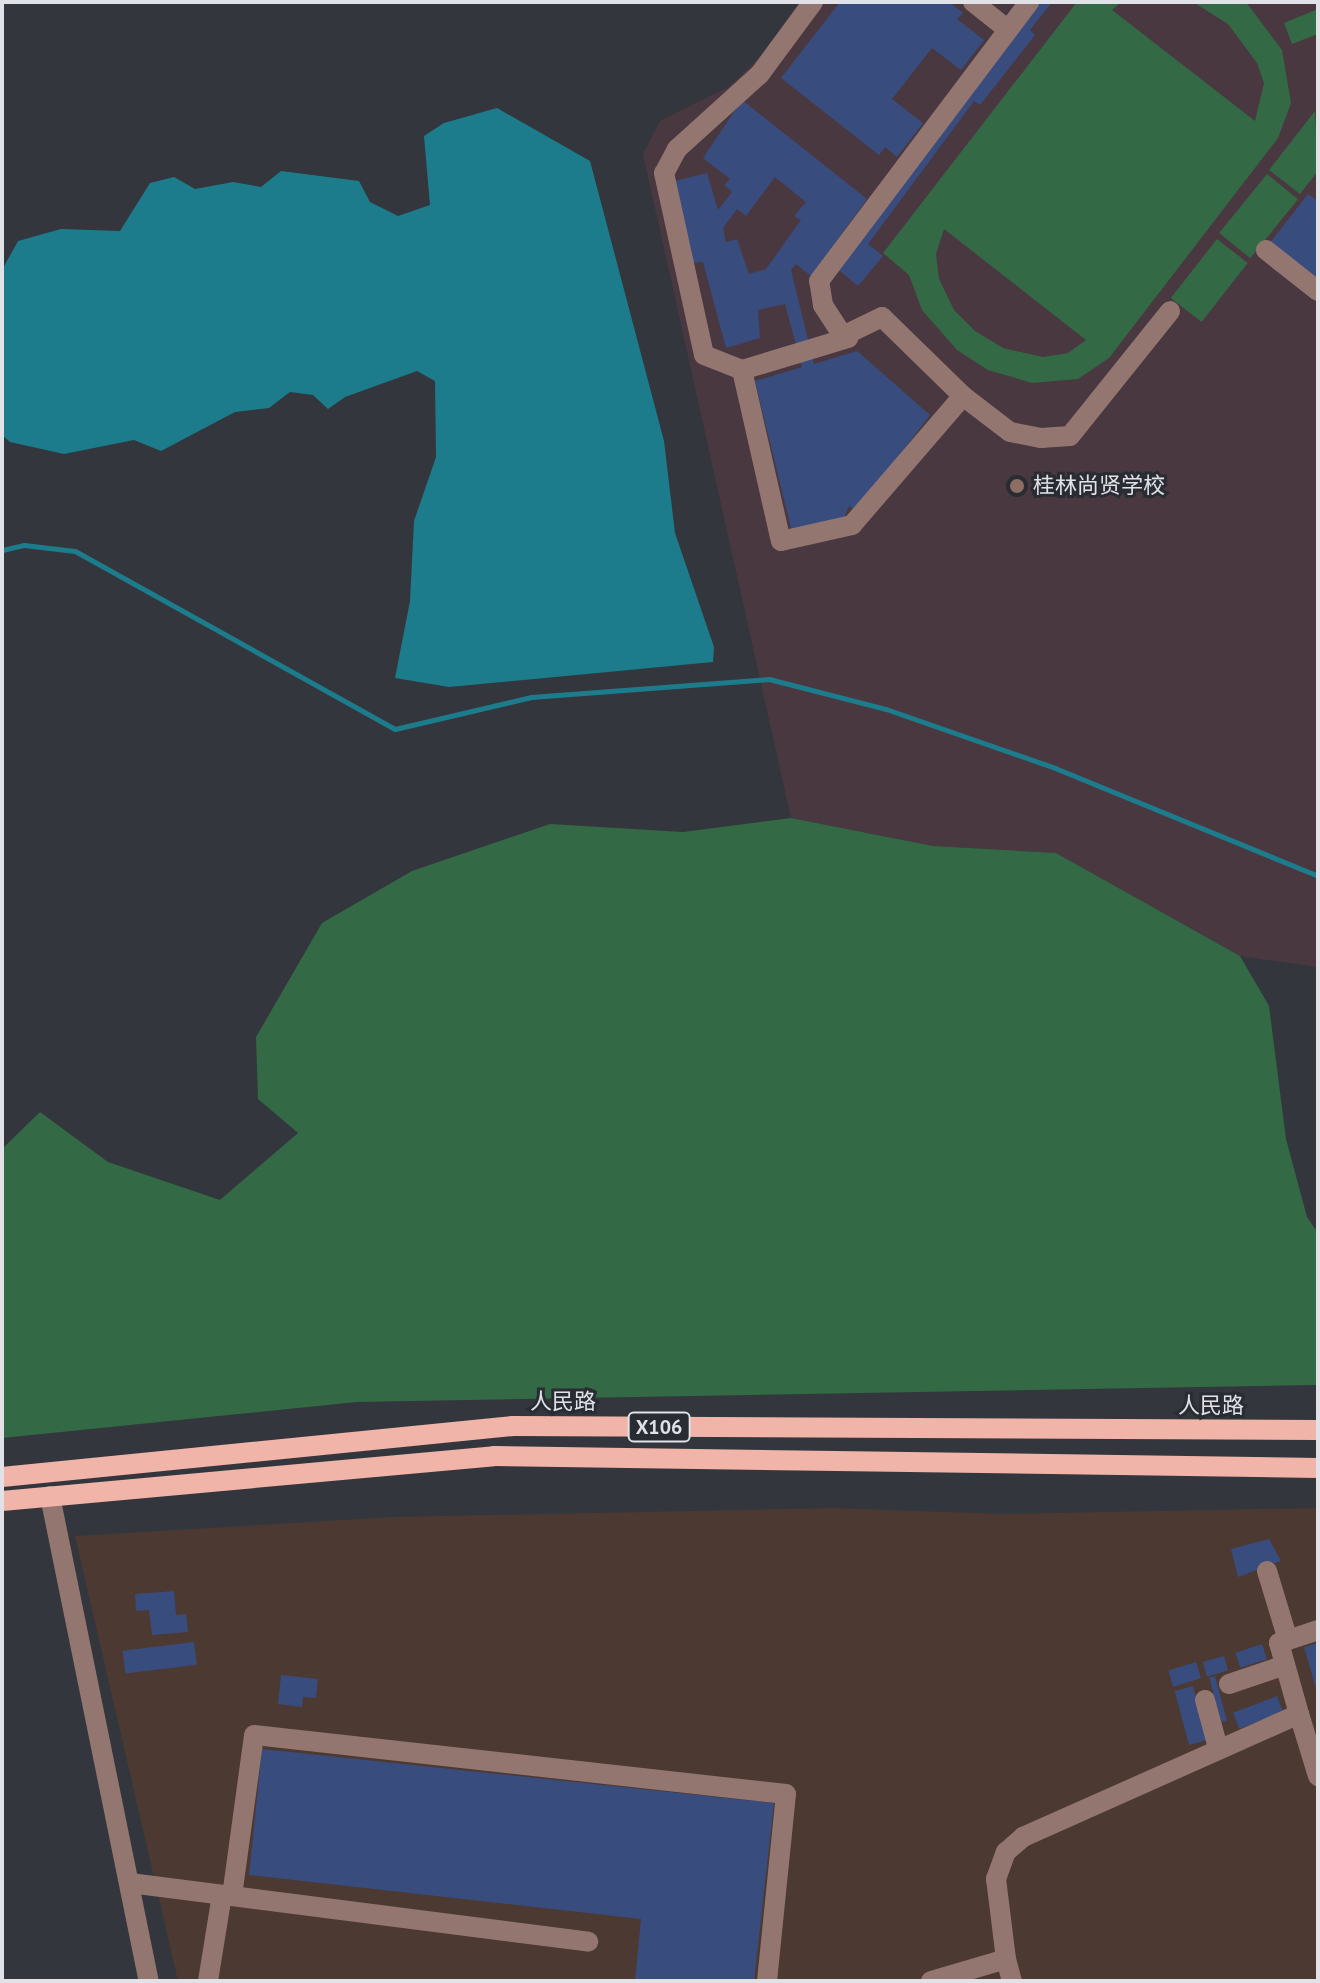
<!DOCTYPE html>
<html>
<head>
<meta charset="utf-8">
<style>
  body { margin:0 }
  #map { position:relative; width:1320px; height:1983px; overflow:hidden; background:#33363d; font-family:"PT Sans","Noto Sans SC",sans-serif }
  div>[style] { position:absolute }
  .industrial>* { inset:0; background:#4c3932 }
  .education>* { inset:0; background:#4a3841 }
  .green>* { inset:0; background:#336944; transform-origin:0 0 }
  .water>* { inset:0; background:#1c7c8c }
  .stream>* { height:5px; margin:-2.5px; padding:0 2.5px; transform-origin:2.5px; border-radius:2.5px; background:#1c7c8c }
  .building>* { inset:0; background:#394c7e; transform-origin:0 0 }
  .minor>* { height:20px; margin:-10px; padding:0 10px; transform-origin:10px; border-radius:10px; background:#947670 }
  .major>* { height:20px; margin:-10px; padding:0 10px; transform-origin:10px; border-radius:10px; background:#f1b4a8 }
  .dots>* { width:22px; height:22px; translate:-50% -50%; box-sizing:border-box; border:4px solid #292c33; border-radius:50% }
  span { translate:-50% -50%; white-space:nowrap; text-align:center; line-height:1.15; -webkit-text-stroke:6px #292c33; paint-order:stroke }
  .shield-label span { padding:2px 6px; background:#292c33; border:2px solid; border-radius:6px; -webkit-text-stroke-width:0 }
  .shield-label { font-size:20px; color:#e0e2e7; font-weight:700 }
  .poi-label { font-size:22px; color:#e0e2e7 }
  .left { translate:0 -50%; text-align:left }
  .street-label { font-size:22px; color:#e0e2e7 }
  .frame { position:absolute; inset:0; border:4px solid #e0e2e7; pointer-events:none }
</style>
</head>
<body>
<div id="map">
  <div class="industrial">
    <i style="clip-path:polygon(832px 1508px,1001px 1514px,1318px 1508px,1318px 1981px,178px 1981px,75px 1536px,393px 1517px)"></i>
  </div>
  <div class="education">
    <i style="clip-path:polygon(799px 2px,1318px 2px,1318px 967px,1240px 956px,1056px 853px,933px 846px,791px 818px,643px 154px,660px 121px,729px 87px,760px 57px)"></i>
  </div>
  <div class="green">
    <i style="clip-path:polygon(evenodd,1077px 2px,1121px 2px,1112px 10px,1255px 121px,1264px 83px,1257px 63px,1228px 24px,1193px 2px,1246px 2px,1282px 50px,1291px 103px,1278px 138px,1109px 358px,1078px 379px,1032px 383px,988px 370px,957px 350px,922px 310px,909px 275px,883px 253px,1077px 2px,944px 229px,1086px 340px,1068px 353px,1043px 357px,1003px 348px,975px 331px,954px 310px,939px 279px,936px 254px,944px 229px)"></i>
    <i style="clip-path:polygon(1318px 9px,1318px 34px,1292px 44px,1284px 23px)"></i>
    <i style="clip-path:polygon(1315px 111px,1318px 171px,1300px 194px,1269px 170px)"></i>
    <i style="left:1267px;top:174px;width:40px;height:76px;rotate:39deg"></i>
    <i style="left:1217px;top:239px;width:39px;height:75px;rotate:38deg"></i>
    <i style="clip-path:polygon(791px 818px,933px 846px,1056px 853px,1240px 956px,1269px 1006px,1286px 1139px,1307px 1217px,1318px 1233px,1318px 1385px,357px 1402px,2px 1438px,2px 1149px,40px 1112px,108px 1162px,220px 1200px,298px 1133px,258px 1099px,256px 1037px,322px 923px,412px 871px,550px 824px,683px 832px)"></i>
  </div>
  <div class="water">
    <i style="clip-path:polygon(497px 108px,590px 161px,664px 441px,675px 533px,714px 647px,713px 662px,449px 687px,395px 678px,410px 601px,414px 521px,436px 457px,435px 381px,417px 371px,345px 397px,328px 409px,313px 395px,290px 392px,269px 408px,235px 412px,161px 451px,134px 440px,64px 454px,10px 442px,2px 435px,2px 270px,18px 241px,61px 229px,120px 231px,150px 183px,174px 177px,195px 189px,233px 182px,261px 187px,281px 171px,359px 181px,370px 202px,398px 216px,430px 205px,424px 136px,444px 123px)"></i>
  </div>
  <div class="stream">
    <i style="left:2px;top:550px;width:23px;rotate:-13deg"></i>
    <i style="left:24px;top:545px;width:51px;rotate:6.7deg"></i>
    <i style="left:75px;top:551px;width:366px;rotate:29.1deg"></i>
    <i style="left:395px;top:729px;width:140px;rotate:-13.2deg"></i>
    <i style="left:531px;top:697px;width:239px;rotate:-4.3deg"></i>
    <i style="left:769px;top:679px;width:121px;rotate:14.4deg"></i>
    <i style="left:886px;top:709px;width:179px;rotate:19.2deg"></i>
    <i style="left:1055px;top:768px;width:284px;rotate:22.3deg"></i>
  </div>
  <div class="building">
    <i style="clip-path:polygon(840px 2px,949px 2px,963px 13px,957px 19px,984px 40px,961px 70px,932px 48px,892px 99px,923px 123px,897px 157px,885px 147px,879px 155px,781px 78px)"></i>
    <i style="clip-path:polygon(1038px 2px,1052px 2px,1030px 30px,1035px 35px,980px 105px,974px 101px,868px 244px,883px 256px,858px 286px,833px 265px)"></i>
    <i style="clip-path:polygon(evenodd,742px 100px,867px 199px,811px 276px,796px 264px,791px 270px,814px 364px,857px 351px,930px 415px,857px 511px,849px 506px,844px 518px,792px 532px,755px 381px,802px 367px,785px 304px,758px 310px,760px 338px,726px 348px,703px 262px,692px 263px,671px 182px,707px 173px,718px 210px,732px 192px,724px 185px,730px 179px,703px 158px,742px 100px,775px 177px,806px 202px,794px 216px,801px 220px,766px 269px,749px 274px,737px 239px,726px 242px,723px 228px,737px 209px,746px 216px,775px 177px)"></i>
    <i style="clip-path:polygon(1308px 194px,1318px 201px,1318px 281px,1269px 244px)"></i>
    <i style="clip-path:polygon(1269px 1539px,1281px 1561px,1238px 1577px,1231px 1549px)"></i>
    <i style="clip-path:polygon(174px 1591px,176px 1615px,186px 1614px,188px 1632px,152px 1635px,149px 1610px,136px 1611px,135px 1594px)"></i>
    <i style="left:194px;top:1642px;width:23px;height:72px;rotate:83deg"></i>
    <i style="clip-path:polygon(1318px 1643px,1318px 1692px,1317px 1692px,1304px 1647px)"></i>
    <i style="left:1262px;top:1644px;width:16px;height:28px;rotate:72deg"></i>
    <i style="left:1224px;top:1656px;width:15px;height:22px;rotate:74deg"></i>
    <i style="left:1196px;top:1662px;width:17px;height:29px;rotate:73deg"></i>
    <i style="clip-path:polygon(281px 1675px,318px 1679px,316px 1698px,303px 1697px,302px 1707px,278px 1704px)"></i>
    <i style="left:1215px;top:1676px;width:46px;height:6px;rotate:75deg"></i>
    <i style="left:1193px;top:1686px;width:56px;height:19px;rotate:75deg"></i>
    <i style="left:1277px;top:1696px;width:17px;height:47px;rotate:69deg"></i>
    <i style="clip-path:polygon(262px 1749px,774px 1803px,754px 1981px,635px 1981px,641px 1919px,249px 1875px)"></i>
  </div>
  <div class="minor">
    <i style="left:813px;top:2px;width:89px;rotate:126.4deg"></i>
    <i style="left:760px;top:74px;width:112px;rotate:137.9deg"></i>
    <i style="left:677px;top:149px;width:27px;rotate:118deg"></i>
    <i style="left:664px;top:173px;width:186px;rotate:77.6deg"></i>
    <i style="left:704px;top:355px;width:41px;rotate:21.5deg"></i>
    <i style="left:742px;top:370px;width:175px;rotate:77.2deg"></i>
    <i style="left:781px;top:541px;width:73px;rotate:-12.7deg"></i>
    <i style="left:852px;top:525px;width:170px;rotate:-49.3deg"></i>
    <i style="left:963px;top:396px;width:113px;rotate:-135.7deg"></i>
    <i style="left:882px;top:317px;width:43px;rotate:154deg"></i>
    <i style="left:843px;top:336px;width:37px;rotate:-123deg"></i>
    <i style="left:823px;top:305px;width:24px;rotate:-99deg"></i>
    <i style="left:819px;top:281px;width:349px;rotate:-53deg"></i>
    <i style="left:973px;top:2px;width:43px;rotate:38.5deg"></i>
    <i style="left:1266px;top:250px;width:66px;rotate:38.3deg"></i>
    <i style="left:742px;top:370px;width:111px;rotate:-16.8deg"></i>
    <i style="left:963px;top:396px;width:59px;rotate:37.5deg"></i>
    <i style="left:1010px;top:432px;width:32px;rotate:11deg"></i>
    <i style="left:1041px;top:438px;width:29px;rotate:-4deg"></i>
    <i style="left:1070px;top:436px;width:160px;rotate:-51.3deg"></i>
    <i style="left:50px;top:1496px;width:495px;rotate:78.5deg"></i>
    <i style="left:1267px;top:1571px;width:72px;rotate:73.1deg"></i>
    <i style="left:1229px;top:1684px;width:59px;rotate:-18.7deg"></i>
    <i style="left:1205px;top:1700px;width:50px;rotate:74.8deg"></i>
    <i style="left:1299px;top:1714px;width:74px;rotate:-105.7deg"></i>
    <i style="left:1279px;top:1643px;width:41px;rotate:-18.4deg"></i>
    <i style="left:130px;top:1883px;width:462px;rotate:7.3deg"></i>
    <i style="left:232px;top:1896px;width:162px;rotate:-82.2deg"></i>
    <i style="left:254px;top:1735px;width:535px;rotate:6.33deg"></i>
    <i style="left:786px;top:1794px;width:188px;rotate:95.8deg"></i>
    <i style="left:1006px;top:1959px;width:81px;rotate:-97.1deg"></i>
    <i style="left:996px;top:1879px;width:29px;rotate:-70deg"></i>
    <i style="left:1006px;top:1852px;width:23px;rotate:-41deg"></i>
    <i style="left:1023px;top:1837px;width:302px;rotate:-24deg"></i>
    <i style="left:1299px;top:1714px;width:65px;rotate:73deg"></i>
    <i style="left:208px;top:1981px;width:87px;rotate:-80.8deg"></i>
    <i style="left:931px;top:1981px;width:78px;rotate:-16.3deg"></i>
    <i style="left:1006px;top:1959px;width:23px;rotate:75deg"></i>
  </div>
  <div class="major">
    <i style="left:2px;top:1477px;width:514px;rotate:-5.7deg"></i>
    <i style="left:513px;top:1426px;width:805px;rotate:0.28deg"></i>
    <i style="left:2px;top:1501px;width:494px;rotate:-5.2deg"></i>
    <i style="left:494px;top:1456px;width:824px;rotate:0.83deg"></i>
  </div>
  <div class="dots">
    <i style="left:1017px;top:486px;background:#8d6e63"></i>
  </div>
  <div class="shield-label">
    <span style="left:659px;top:1427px">X106</span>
  </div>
  <div class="poi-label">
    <span class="left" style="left:1033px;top:486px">桂林尚贤学校</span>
  </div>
  <div class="street-label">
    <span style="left:563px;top:1402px">人民路</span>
    <span style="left:1211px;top:1406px">人民路</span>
  </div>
  <div class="frame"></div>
</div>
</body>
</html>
